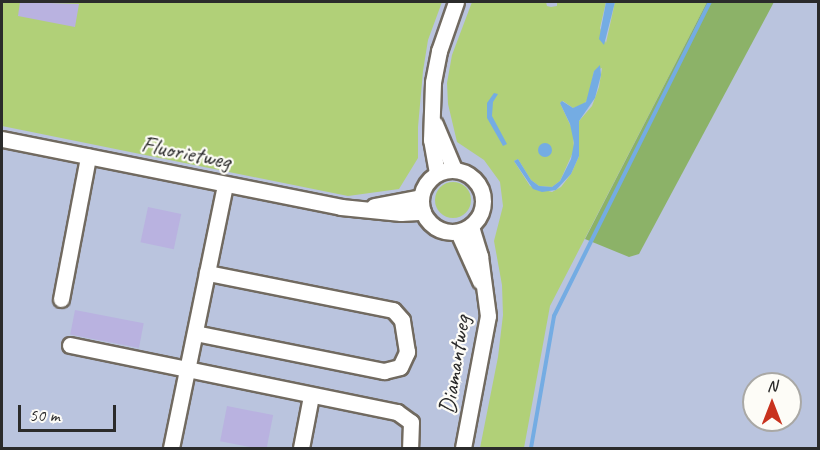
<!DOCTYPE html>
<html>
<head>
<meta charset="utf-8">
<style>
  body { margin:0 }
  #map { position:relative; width:820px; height:450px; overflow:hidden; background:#f2e0c3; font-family:Caveat,sans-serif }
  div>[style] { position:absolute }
  .industrial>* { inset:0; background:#bac4de }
  .green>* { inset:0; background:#b1d078 }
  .round { border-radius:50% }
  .forest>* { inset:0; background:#8cb268 }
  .water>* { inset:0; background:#74ace3 }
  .stream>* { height:4px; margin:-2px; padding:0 2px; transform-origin:2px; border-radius:2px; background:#74ace3 }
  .building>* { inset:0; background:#b9b2e0; transform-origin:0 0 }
  .roads { filter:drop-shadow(2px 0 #716a60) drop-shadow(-2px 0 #716a60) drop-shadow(0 2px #716a60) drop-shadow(0 -2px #716a60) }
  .minor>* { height:15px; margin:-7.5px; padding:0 7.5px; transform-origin:7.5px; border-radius:7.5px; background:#fff }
  .minor>.ring { margin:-7.5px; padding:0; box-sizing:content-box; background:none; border:15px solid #fff; border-radius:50% }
  span { translate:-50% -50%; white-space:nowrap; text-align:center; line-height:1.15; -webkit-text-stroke:4.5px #fdfcf7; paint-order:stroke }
  .street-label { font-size:24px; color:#2b2b2b }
  .frame { position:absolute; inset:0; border:3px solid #2b2b2b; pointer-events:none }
  .north { position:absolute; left:742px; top:372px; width:60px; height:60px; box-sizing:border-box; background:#fdfcf7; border:2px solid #a9a8a5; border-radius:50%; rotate:0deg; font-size:16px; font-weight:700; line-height:24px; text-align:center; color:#2b2b2b }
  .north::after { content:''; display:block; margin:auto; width:21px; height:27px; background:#c8321e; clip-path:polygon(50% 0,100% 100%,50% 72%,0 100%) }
  .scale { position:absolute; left:18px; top:405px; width:98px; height:27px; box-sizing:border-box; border:3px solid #2b2b2b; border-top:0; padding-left:8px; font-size:18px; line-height:21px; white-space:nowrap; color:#2b2b2b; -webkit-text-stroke:4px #fdfcf7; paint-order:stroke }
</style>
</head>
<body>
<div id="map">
  <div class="industrial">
    <i style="clip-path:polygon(evenodd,2px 2px,818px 2px,818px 448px,2px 448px,2px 2px,754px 384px,790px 384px,790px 420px,754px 420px,754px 384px)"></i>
  </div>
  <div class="green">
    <i style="clip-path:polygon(2px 2px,442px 2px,428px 40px,423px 71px,418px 127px,418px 158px,399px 189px,348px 196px,2px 126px)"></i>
    <i style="clip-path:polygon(evenodd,472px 2px,546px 2px,547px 6px,551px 7px,557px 6px,557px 2px,606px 2px,600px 28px,606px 43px,615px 2px,707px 2px,550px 306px,524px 448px,480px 448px,498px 357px,503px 315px,502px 285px,494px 241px,503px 206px,500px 182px,484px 160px,457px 142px,448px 104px,447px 83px,452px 55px,472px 2px,602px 68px,599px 87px,592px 106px,579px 121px,579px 156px,571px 174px,561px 187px,552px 192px,530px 186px,514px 161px,518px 159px,531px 180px,539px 186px,552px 187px,560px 181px,574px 150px,573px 131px,560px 103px,563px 101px,573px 108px,583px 105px,588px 99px,594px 71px,602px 68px)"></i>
    <i class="round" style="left:435px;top:182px;width:36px;height:36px"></i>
  </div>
  <div class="forest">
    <i style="clip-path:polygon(707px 2px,774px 2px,639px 254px,629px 257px,585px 239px)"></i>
  </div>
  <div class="water">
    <i style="clip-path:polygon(606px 2px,615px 2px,604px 45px,599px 39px)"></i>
    <i style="clip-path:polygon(600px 65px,601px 75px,595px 98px,579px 121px,579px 156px,571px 174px,556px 190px,542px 192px,533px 189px,514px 161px,518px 159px,531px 180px,539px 186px,552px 187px,560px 181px,571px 159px,574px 143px,570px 124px,560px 103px,562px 101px,573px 108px,586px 102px,594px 71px)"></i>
    <i style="clip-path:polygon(494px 93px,498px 94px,493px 102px,492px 116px,507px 144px,503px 146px,487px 118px,487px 103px)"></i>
    <i class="round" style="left:538px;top:143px;width:14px;height:14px"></i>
  </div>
  <div class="stream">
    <i style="left:531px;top:448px;width:134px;rotate:-80.1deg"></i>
    <i style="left:554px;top:316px;width:351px;rotate:-63.6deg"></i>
  </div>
  <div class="building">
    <i style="clip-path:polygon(20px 2px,79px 4px,75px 27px,18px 16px)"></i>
    <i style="left:148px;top:207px;width:34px;height:36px;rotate:12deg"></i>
    <i style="left:75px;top:310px;width:70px;height:25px;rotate:11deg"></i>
    <i style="left:227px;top:406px;width:47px;height:36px;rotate:11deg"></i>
  </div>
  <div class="roads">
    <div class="minor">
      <i style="left:435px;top:124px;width:49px;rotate:67.1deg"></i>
      <i style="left:2px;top:139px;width:346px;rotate:11.3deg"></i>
      <i style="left:341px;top:207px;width:60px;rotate:5.7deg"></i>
      <i style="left:401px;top:213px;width:22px;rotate:-3deg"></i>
      <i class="ring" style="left:421px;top:170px;width:47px;height:47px"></i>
      <i style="left:437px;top:173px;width:34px;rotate:-100deg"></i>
      <i style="left:431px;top:140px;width:58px;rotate:-88deg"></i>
      <i style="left:433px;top:82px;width:32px;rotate:-79deg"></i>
      <i style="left:439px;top:51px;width:52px;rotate:-70.9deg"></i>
      <i style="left:374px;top:206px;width:48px;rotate:-10.8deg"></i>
      <i style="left:458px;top:232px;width:54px;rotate:65.8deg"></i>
      <i style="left:61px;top:299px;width:145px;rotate:-79.2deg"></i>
      <i style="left:195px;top:333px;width:193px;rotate:11.4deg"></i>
      <i style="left:384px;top:371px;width:16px;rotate:-14deg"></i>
      <i style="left:400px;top:367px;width:17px;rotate:-65deg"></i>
      <i style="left:407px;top:352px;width:32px;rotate:-99deg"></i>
      <i style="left:402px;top:320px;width:13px;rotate:-132deg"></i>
      <i style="left:393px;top:310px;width:190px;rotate:-168.7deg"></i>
      <i style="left:70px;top:345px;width:334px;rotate:11.6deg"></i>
      <i style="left:397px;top:412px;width:17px;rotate:36deg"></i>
      <i style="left:411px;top:422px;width:26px;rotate:92deg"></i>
      <i style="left:171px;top:448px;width:269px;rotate:-78.4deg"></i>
      <i style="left:301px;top:448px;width:53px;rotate:-79.1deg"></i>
      <i style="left:463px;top:448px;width:134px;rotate:-79.3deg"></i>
      <i style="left:488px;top:316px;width:61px;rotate:-97.6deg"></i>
      <i style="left:480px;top:256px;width:31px;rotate:-107deg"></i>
    </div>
  </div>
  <div class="street-label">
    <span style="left:186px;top:153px;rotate:11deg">Fluorietweg</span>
    <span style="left:455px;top:365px;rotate:-81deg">Diamantweg</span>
  </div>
  <div class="frame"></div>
  <div class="north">N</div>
  <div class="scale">50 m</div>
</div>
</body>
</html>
